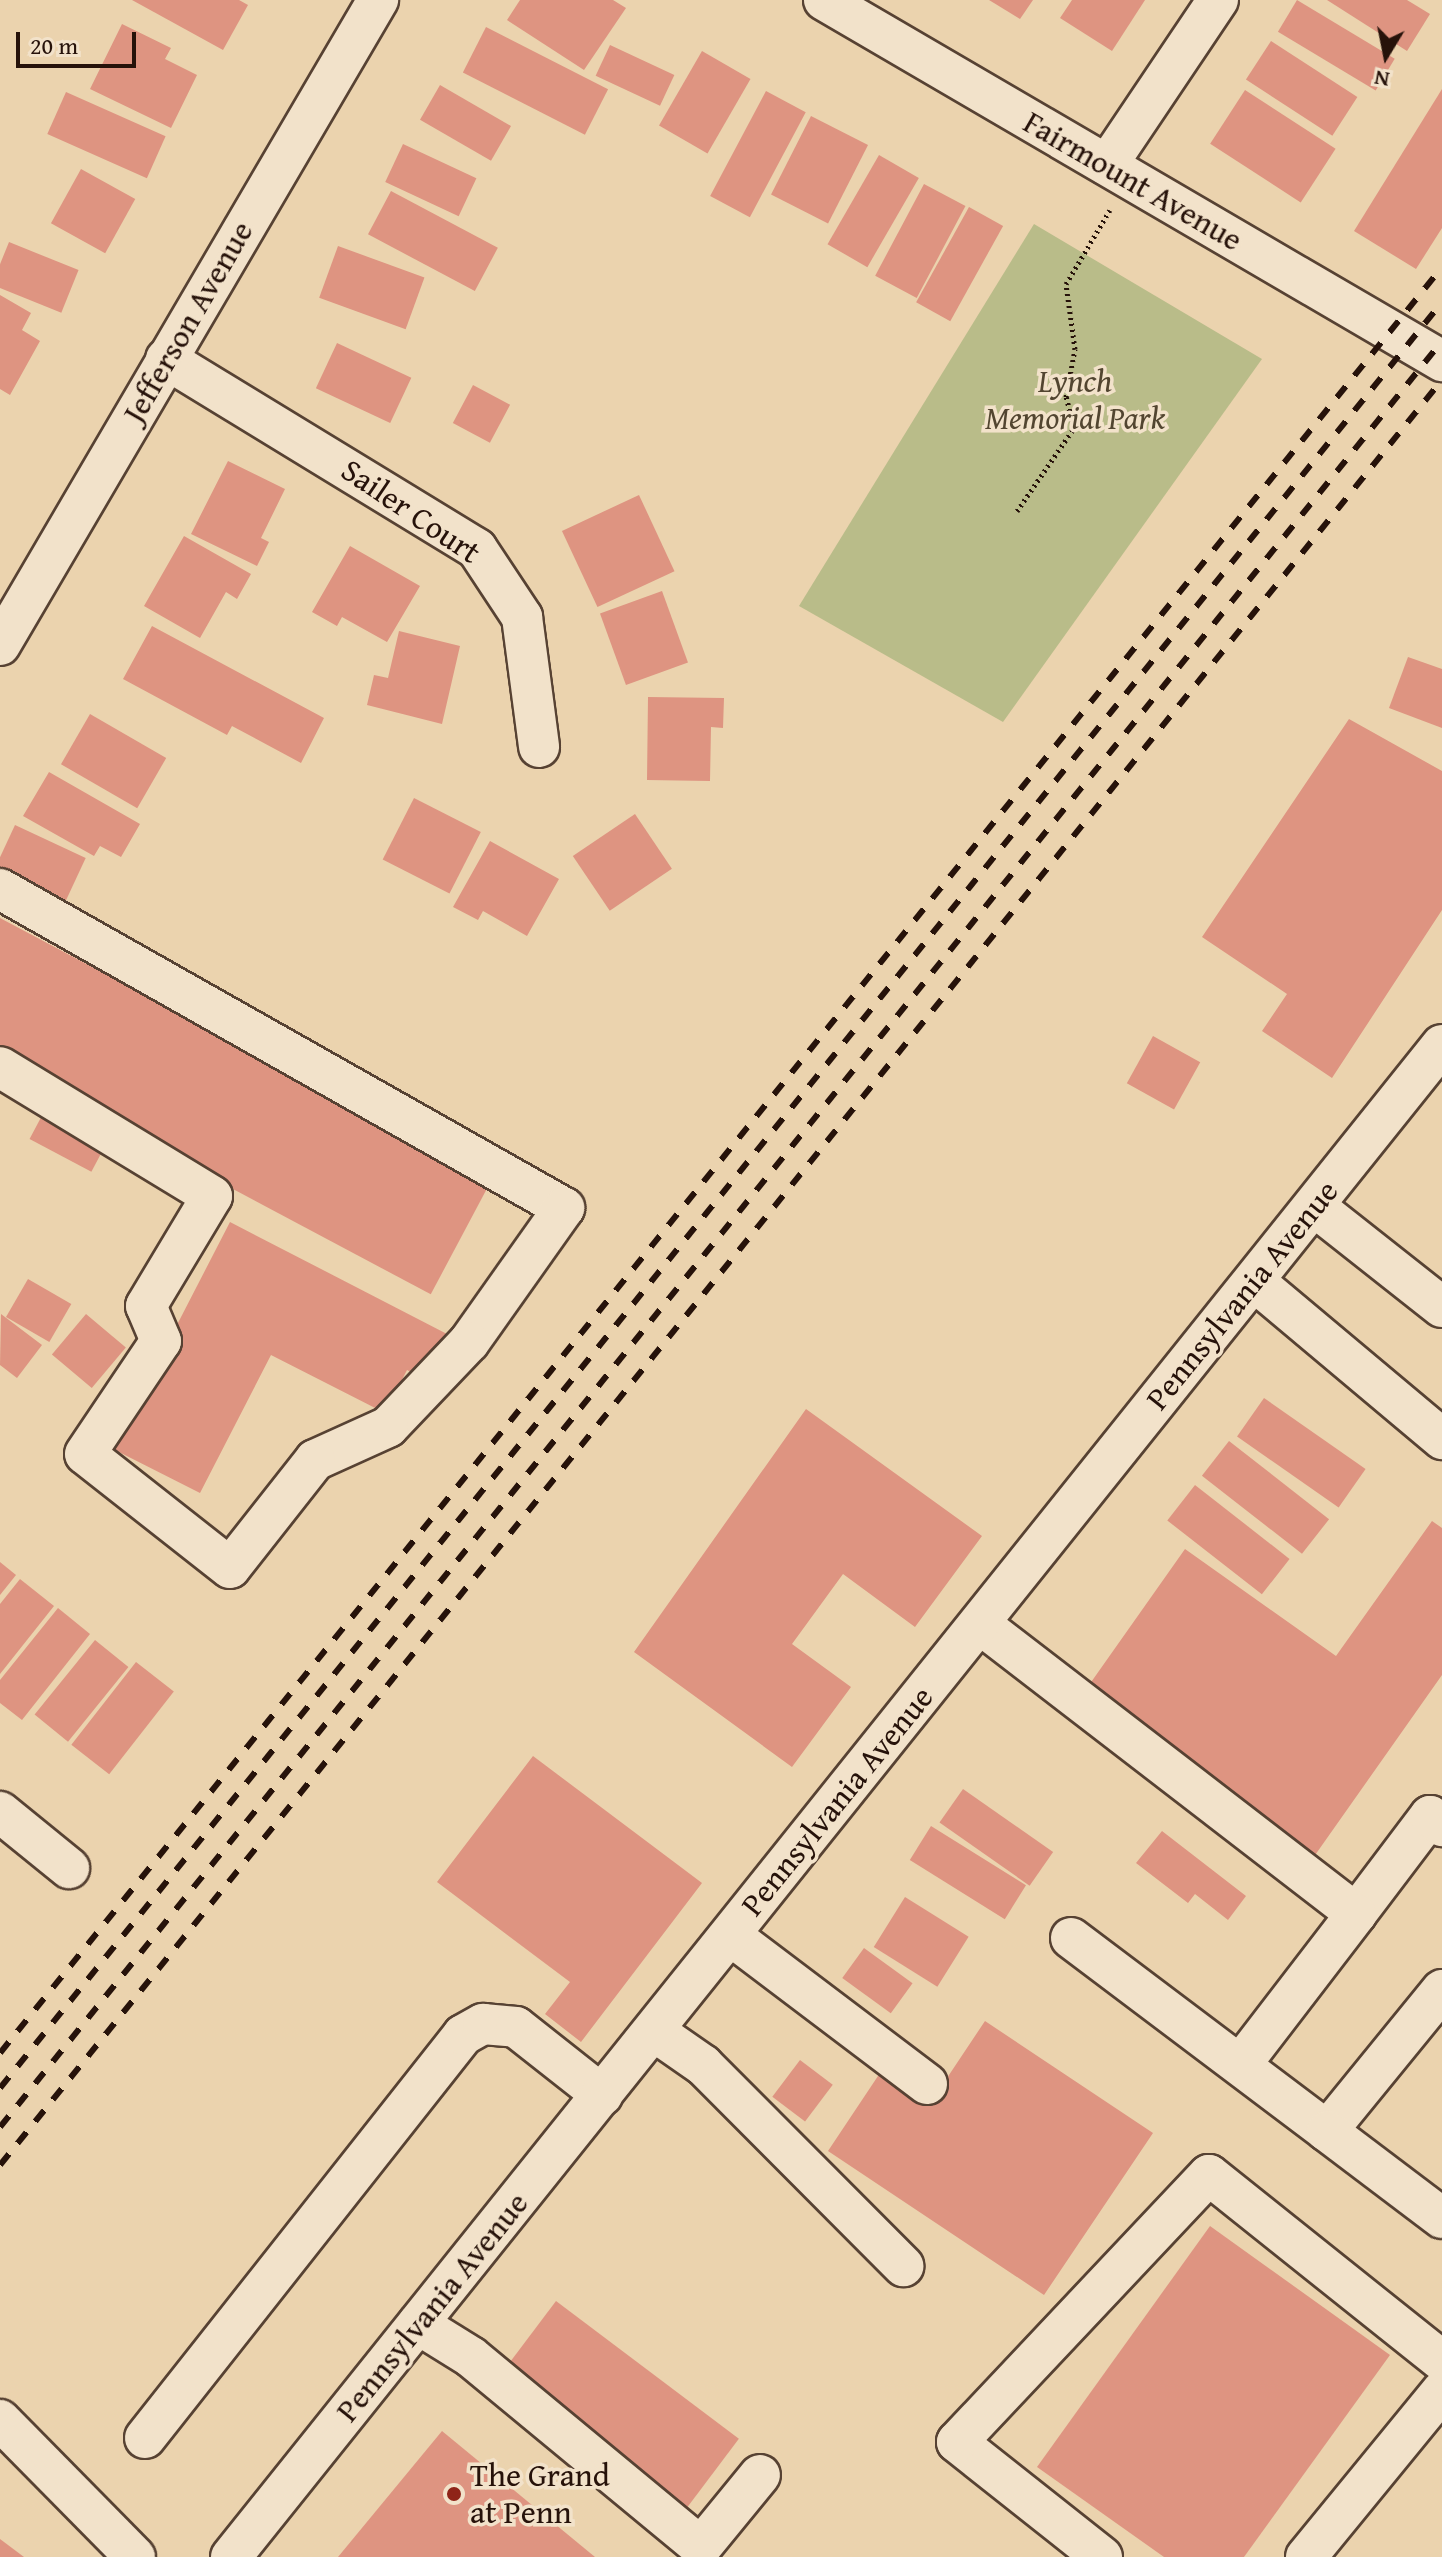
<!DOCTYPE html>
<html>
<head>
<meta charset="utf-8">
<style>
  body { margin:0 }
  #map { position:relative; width:1442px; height:2557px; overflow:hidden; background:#ebd3ae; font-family:"Gentium Book Plus",serif }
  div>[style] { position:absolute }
  .green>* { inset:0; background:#b9bc89 }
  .building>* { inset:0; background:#de9481; transform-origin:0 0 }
  .path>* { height:5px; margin-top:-2.5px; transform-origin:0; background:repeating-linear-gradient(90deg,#26120a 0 2px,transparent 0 6px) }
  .roads { filter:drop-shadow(2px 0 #574233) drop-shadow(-2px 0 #574233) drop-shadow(0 2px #574233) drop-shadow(0 -2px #574233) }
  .minor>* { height:40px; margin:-20px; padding:0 20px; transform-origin:20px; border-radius:20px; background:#f2e2ca }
  .rail>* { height:6px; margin-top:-3px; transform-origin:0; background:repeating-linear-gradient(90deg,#26120a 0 14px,transparent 0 28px) }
  .dots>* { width:22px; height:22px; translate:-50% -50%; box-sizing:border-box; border:4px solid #f2e2ca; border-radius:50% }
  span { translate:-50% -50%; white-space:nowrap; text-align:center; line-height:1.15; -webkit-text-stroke:7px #f2e2ca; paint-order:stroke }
  .street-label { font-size:32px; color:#26120a }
  .park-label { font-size:32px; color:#524530; font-style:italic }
  .poi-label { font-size:32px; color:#26120a }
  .left { translate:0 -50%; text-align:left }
  .north { position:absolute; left:1346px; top:16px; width:80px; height:80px; -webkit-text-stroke:6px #f2e2ca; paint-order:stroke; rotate:190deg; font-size:22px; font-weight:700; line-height:32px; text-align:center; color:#26120a }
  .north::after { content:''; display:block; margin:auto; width:28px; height:36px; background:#26120a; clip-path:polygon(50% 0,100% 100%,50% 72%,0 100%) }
  .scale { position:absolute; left:16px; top:32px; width:120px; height:36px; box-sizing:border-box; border:4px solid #26120a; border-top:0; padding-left:10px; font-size:24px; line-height:28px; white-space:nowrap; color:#26120a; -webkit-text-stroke:6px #f2e2ca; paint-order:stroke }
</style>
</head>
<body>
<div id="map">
  <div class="green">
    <i style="clip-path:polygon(1034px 224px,1262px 359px,1003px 722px,799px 606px)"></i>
  </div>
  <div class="building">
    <i style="clip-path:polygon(132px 0,239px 0,248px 5px,223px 50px)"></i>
    <i style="clip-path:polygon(520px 0,613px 0,626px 8px,584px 70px,507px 20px)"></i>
    <i style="clip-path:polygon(989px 0,1033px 0,1020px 19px)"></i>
    <i style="clip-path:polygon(1072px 0,1145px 0,1112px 51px,1060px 18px)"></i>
    <i style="left:1297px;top:0;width:114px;height:37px;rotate:31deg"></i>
    <i style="clip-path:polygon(1327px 0,1407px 0,1430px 14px,1407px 51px)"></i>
    <i style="clip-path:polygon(122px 24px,171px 48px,165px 59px,197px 75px,171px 128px,90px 89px)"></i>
    <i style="left:486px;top:27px;width:137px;height:51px;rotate:27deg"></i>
    <i style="left:1271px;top:41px;width:103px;height:46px;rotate:33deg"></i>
    <i style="left:610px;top:45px;width:71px;height:34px;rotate:25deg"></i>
    <i style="left:702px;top:51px;width:56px;height:86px;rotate:30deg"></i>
    <i style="left:440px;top:85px;width:82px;height:40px;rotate:30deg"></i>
    <i style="clip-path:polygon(1442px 89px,1442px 228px,1416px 269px,1354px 231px)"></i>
    <i style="left:1245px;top:90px;width:108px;height:64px;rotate:33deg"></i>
    <i style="left:766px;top:91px;width:45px;height:119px;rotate:28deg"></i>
    <i style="left:66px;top:92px;width:109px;height:46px;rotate:24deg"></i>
    <i style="left:811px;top:116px;width:64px;height:88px;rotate:27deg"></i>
    <i style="left:403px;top:144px;width:81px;height:42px;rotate:25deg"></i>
    <i style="left:879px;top:155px;width:46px;height:103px;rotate:30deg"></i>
    <i style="left:81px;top:169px;width:62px;height:62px;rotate:29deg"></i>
    <i style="left:924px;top:184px;width:47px;height:104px;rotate:28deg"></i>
    <i style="left:391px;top:191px;width:121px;height:49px;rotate:28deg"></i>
    <i style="left:969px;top:207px;width:39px;height:109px;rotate:29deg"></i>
    <i style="left:9px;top:242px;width:75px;height:46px;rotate:22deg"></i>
    <i style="left:338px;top:246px;width:92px;height:55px;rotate:20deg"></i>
    <i style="clip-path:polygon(0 295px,31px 313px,22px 330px,40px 341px,10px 395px,0 389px)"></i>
    <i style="left:337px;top:343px;width:82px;height:50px;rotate:25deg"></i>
    <i style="left:473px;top:385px;width:42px;height:43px;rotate:28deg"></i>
    <i style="clip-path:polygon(228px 461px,285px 489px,261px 538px,269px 542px,257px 566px,191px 534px)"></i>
    <i style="left:639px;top:495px;width:84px;height:85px;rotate:65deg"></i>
    <i style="clip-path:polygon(184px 536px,251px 574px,237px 599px,226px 592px,200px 638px,144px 606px)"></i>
    <i style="clip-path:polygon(350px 546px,420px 586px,387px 642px,342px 617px,337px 626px,312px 612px)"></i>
    <i style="left:662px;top:591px;width:76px;height:66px;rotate:70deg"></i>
    <i style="clip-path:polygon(152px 626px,324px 718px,301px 763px,232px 726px,227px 735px,123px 679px)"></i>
    <i style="clip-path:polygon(399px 631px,460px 646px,442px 724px,367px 705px,374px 675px,388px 678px)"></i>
    <i style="clip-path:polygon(1408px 657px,1442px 669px,1442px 728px,1389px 708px)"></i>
    <i style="clip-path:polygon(648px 697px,724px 698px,723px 728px,711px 727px,710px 781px,647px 780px)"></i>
    <i style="left:90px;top:714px;width:88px;height:58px;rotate:30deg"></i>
    <i style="clip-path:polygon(1349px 719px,1442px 771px,1442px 910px,1332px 1078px,1262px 1031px,1287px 994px,1202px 937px)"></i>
    <i style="clip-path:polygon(49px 772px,140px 824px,121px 857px,100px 846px,94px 856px,23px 816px)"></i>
    <i style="left:414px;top:798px;width:75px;height:69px;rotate:27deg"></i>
    <i style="left:635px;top:814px;width:66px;height:75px;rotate:56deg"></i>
    <i style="left:15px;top:825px;width:78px;height:54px;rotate:25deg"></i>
    <i style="clip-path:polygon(490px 841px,559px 879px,527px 936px,483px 911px,478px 920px,453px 907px)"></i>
    <i style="left:0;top:918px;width:557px;height:130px;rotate:28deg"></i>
    <i style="left:1153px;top:1036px;width:54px;height:54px;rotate:29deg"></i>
    <i style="left:46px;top:1108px;width:70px;height:35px;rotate:28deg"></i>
    <i style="clip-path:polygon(230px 1222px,447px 1334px,424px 1379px,407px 1370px,385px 1413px,271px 1355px,200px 1493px,113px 1449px)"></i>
    <i style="left:28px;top:1279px;width:50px;height:44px;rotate:30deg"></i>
    <i style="clip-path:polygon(1px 1314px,42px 1345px,17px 1378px,0 1365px)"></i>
    <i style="left:86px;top:1314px;width:52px;height:53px;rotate:40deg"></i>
    <i style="left:1264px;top:1398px;width:124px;height:47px;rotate:35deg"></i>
    <i style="clip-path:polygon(806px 1409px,982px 1536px,915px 1627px,843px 1574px,792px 1644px,851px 1687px,792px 1767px,634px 1652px)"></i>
    <i style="left:1229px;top:1441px;width:127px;height:44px;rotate:38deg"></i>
    <i style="left:1195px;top:1485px;width:120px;height:45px;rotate:38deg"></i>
    <i style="clip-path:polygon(1432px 1521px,1442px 1528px,1442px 1675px,1313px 1858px,1082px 1695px,1185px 1549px,1336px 1656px)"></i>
    <i style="clip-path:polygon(0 1562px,16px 1575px,0 1595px)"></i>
    <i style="clip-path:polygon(20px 1579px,54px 1606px,0 1674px,0 1604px)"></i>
    <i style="clip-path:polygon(58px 1608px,90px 1634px,22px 1720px,0 1703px,0 1680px)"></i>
    <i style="left:95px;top:1640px;width:43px;height:96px;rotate:39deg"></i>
    <i style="left:136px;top:1662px;width:48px;height:105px;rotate:38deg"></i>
    <i style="clip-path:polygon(533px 1756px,702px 1883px,581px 2042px,545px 2014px,570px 1982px,437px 1882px)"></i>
    <i style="left:963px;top:1789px;width:110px;height:41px;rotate:35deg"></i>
    <i style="left:931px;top:1826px;width:112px;height:40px;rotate:32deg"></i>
    <i style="clip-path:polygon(1162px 1831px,1246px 1896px,1228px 1920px,1195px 1894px,1188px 1903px,1136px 1863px)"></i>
    <i style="left:905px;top:1897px;width:75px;height:59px;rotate:32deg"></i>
    <i style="left:864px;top:1948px;width:60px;height:37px;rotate:36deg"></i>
    <i style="clip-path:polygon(985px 2021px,1153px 2133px,1044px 2295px,828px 2151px,882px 2070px,931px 2102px)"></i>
    <i style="left:800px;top:2060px;width:41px;height:46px;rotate:37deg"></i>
    <i style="clip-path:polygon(1210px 2226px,1390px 2355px,1244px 2557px,1164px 2557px,1037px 2467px)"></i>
    <i style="left:556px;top:2301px;width:229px;height:86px;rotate:37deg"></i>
    <i style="clip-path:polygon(442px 2431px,595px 2557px,338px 2557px)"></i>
    <i style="clip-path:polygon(0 2539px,24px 2557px,0 2557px)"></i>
  </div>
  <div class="path">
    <i style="left:1017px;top:511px;width:101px;rotate:-55.5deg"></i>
    <i style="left:1074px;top:428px;width:32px;rotate:-104deg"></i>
    <i style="left:1066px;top:397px;width:49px;rotate:-79.4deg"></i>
    <i style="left:1075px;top:349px;width:66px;rotate:-97.9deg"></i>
    <i style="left:1066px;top:284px;width:86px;rotate:-59.3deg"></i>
  </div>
  <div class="roads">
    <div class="minor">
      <i style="left:824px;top:0;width:716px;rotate:30.29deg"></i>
      <i style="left:1107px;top:165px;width:199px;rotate:-56.1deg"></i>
      <i style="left:166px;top:359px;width:364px;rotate:31.4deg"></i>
      <i style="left:477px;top:549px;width:82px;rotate:56.5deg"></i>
      <i style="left:522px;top:617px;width:131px;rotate:82.5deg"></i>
      <i style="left:0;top:645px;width:748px;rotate:-59.63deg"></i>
      <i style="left:0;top:889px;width:648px;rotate:29.49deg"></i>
      <i style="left:564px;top:1208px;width:164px;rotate:125.3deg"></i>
      <i style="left:469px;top:1342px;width:117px;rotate:133.6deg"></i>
      <i style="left:388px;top:1427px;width:80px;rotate:155.7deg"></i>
      <i style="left:315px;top:1460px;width:137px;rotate:128.2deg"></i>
      <i style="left:230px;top:1568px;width:184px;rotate:-141.8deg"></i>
      <i style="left:85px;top:1454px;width:136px;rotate:-56.1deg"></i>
      <i style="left:161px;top:1341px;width:38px;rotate:-113deg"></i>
      <i style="left:146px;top:1306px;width:128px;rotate:-59deg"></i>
      <i style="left:212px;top:1196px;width:248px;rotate:-148.7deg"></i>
      <i style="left:1314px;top:1206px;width:163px;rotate:38.3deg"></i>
      <i style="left:1254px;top:1281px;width:246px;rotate:40deg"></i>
      <i style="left:980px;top:1624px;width:475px;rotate:37.6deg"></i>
      <i style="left:1356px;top:1914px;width:123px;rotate:-52.9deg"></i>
      <i style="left:1430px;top:1816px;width:16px;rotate:40deg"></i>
      <i style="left:0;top:1812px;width:89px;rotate:39.1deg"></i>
      <i style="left:730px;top:1935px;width:247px;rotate:37.1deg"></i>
      <i style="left:1071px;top:1938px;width:321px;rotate:37deg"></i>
      <i style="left:1442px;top:1990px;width:182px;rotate:129.2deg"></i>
      <i style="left:1327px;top:2131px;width:144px;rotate:37.1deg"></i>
      <i style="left:654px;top:2031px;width:60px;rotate:34.8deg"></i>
      <i style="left:703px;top:2065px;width:284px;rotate:45.1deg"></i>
      <i style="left:1241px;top:2064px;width:189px;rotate:-52.5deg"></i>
      <i style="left:418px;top:2324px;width:62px;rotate:31.9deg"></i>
      <i style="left:471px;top:2357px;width:298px;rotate:39.6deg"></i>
      <i style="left:701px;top:2547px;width:93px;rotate:-50.7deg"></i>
      <i style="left:0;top:2420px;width:192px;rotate:45.4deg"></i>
      <i style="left:145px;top:2438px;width:513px;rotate:-51.72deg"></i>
      <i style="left:463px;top:2035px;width:23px;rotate:-29deg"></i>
      <i style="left:483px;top:2024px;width:33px;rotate:5deg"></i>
      <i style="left:516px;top:2027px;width:110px;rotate:38.3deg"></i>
      <i style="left:231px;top:2557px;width:1937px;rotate:-51.31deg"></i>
      <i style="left:1102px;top:2557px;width:185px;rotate:-141.6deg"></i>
      <i style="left:957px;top:2442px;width:367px;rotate:-46.7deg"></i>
      <i style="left:1209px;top:2175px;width:298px;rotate:38.6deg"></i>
      <i style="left:1306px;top:2557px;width:215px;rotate:-50.7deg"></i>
    </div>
  </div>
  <div class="rail">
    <i style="left:0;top:2053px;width:2295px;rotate:-51.08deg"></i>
    <i style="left:0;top:2088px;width:2295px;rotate:-51.08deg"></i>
    <i style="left:0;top:2127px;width:2295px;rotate:-51.08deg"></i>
    <i style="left:0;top:2165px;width:2295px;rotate:-51.07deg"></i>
  </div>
  <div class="dots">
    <i style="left:454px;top:2494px;background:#8f2418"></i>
  </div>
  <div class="street-label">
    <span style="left:1133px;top:181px;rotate:30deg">Fairmount Avenue</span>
    <span style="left:188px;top:322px;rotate:-60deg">Jefferson Avenue</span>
    <span style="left:411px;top:511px;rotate:34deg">Sailer Court</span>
    <span style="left:1242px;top:1295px;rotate:-51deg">Pennsylvania Avenue</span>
    <span style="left:837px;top:1801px;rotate:-51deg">Pennsylvania Avenue</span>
    <span style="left:432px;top:2307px;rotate:-51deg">Pennsylvania Avenue</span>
  </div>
  <div class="park-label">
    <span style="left:1075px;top:400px">Lynch<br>Memorial Park</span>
  </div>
  <div class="poi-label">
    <span class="left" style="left:470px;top:2494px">The Grand<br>at Penn</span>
  </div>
  <div class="north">N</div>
  <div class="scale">20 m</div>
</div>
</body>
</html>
